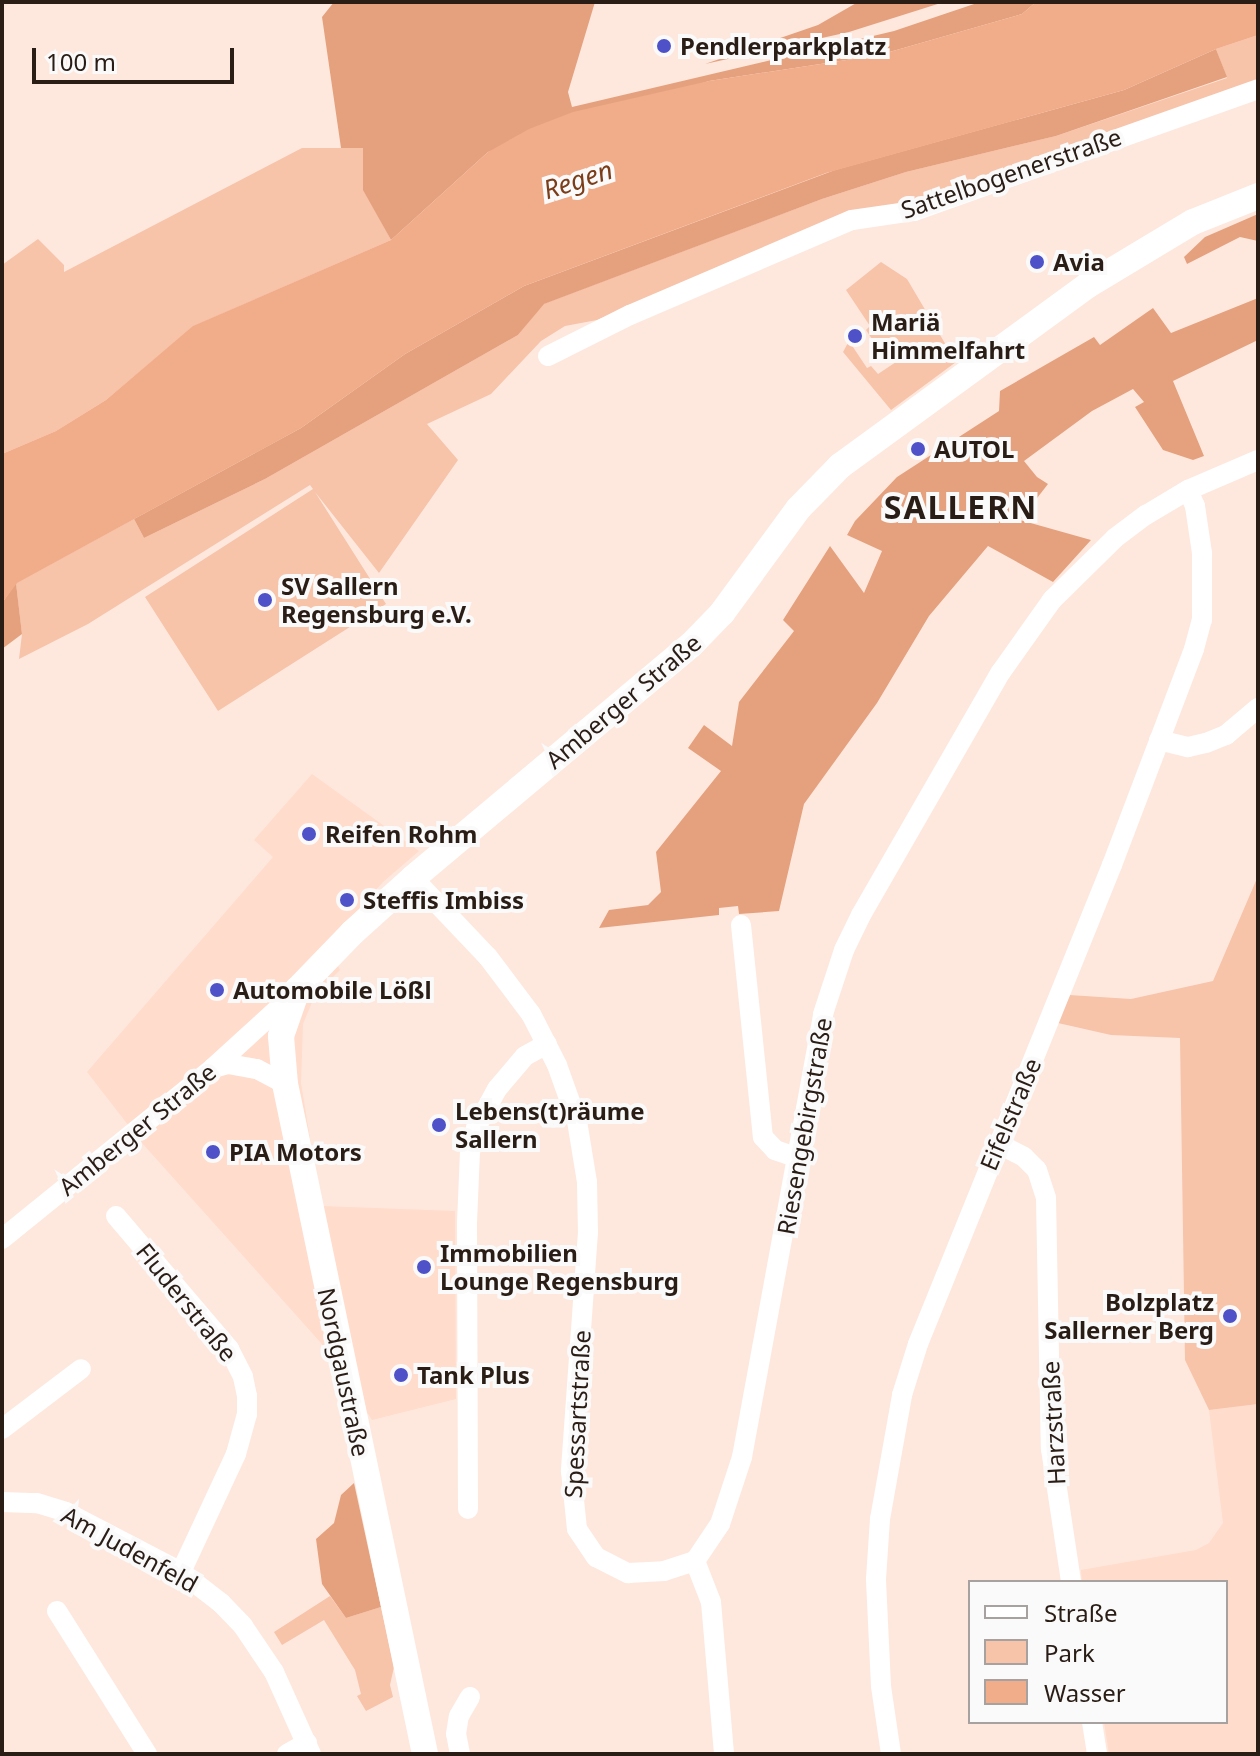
<!DOCTYPE html>
<html>
<head>
<meta charset="utf-8">
<style>
  body { margin:0 }
  #map { position:relative; width:1260px; height:1756px; overflow:hidden; background:#fee8dd; font-family:"Noto Sans",sans-serif }
  div>[style] { position:absolute }
  .built>* { inset:0; background:#ffdccb }
  .green>* { inset:0; background:#f7c3a9 }
  .forest>* { inset:0; background:#e5a17e }
  .water>* { inset:0; background:#f1ac89 }
  .minor>* { height:20px; margin:-10px; padding:0 10px; transform-origin:10px; border-radius:10px; background:#fff }
  .major>* { height:26px; margin:-13px; padding:0 13px; transform-origin:13px; border-radius:13px; background:#fff }
  .dots>* { width:22px; height:22px; translate:-50% -50%; box-sizing:border-box; border:4px solid #fafafa; border-radius:50% }
  span { translate:-50% -50%; white-space:nowrap; text-align:center; line-height:1.15; -webkit-text-stroke:8px #fafafa; paint-order:stroke }
  .poi-label { font-size:24px; color:#2a1d16; font-weight:700 }
  .left { translate:0 -50%; text-align:left }
  .right { translate:-100% -50%; text-align:right }
  .street-label { font-size:24px; color:#2a1d16 }
  .water-label { font-size:26px; color:#7c3d19; font-style:italic }
  .district-label { font-size:32px; color:#2a1d16; font-weight:700; letter-spacing:2px }
  .frame { position:absolute; inset:0; border:4px solid #2a1d16; pointer-events:none }
  .legend { position:absolute; left:968px; top:1580px; width:260px; height:144px; box-sizing:border-box; background:#fafafa; border:2px solid #a7a29f; margin:0; padding:10px 14px; list-style:none; font-size:24px; color:#2a1d16 }
  .legend li { display:flex; align-items:center; gap:16px; height:40px }
  .legend b { width:40px; border:2px solid #a7a29f }
  .scale { position:absolute; left:32px; top:48px; width:202px; height:36px; box-sizing:border-box; border:4px solid #2a1d16; border-top:0; padding-left:10px; font-size:24px; line-height:28px; white-space:nowrap; color:#2a1d16; -webkit-text-stroke:6px #fafafa; paint-order:stroke }
</style>
</head>
<body>
<div id="map">
  <div class="built">
    <i style="clip-path:polygon(312px 774px,419px 851px,383px 882px,327px 944px,340px 970px,315px 995px,303px 1024px,301px 1083px,321px 1206px,455px 1211px,456px 1399px,372px 1420px,321px 1343px,142px 1143px,87px 1072px,273px 857px,254px 840px)"></i>
    <i style="clip-path:polygon(1258px 1404px,1258px 1754px,1109px 1754px,1104px 1722px,1226px 1722px,1226px 1582px,1082px 1582px,1081px 1570px,1196px 1550px,1209px 1543px,1223px 1523px,1209px 1410px)"></i>
  </div>
  <div class="green">
    <i style="clip-path:polygon(1258px 35px,1258px 82px,938px 194px,884px 207px,597px 320px,565px 326px,541px 341px,491px 394px,427px 424px,458px 460px,379px 573px,315px 492px,386px 604px,218px 711px,145px 597px,313px 489px,310px 485px,88px 624px,19px 659px,22px 634px,16px 583px,134px 519px,144px 538px,265px 479px,518px 335px,543px 304px,822px 199px,906px 172px,1056px 136px,1227px 78px,1216px 49px)"></i>
    <i style="clip-path:polygon(302px 148px,363px 148px,364px 190px,391px 240px,194px 326px,106px 400px,56px 431px,2px 454px,2px 265px,38px 239px,64px 265px,64px 272px)"></i>
    <i style="clip-path:polygon(881px 262px,907px 279px,956px 362px,891px 410px,843px 352px,849px 341px,867px 368px,871px 366px,878px 374px,896px 362px,888px 351px,882px 354px,866px 330px,870px 326px,846px 290px)"></i>
    <i style="clip-path:polygon(1258px 876px,1258px 1404px,1209px 1410px,1185px 1360px,1180px 1038px,1111px 1035px,1058px 1023px,1069px 995px,1131px 999px,1213px 981px)"></i>
    <i style="clip-path:polygon(330px 1596px,346px 1618px,381px 1607px,394px 1667px,390px 1685px,393px 1697px,366px 1711px,357px 1696px,361px 1694px,355px 1670px,324px 1620px,282px 1645px,274px 1632px)"></i>
  </div>
  <div class="forest">
    <i style="clip-path:polygon(334px 2px,595px 2px,568px 92px,572px 107px,894px 31px,980px 2px,1036px 2px,1022px 14px,879px 55px,709px 81px,488px 152px,391px 240px,363px 190px,363px 148px,341px 148px,322px 17px)"></i>
    <i style="clip-path:polygon(858px 2px,944px 2px,849px 32px,705px 64px,818px 25px)"></i>
    <i style="clip-path:polygon(1216px 49px,1227px 77px,1056px 136px,906px 172px,822px 199px,544px 304px,518px 335px,265px 479px,144px 538px,134px 519px,301px 428px,405px 354px,524px 286px,835px 170px,1124px 90px)"></i>
    <i style="clip-path:polygon(1258px 214px,1258px 241px,1240px 237px,1187px 264px,1184px 257px,1205px 237px)"></i>
    <i style="clip-path:polygon(1258px 298px,1258px 340px,1173px 381px,1204px 456px,1193px 460px,1163px 450px,1135px 407px,1144px 402px,1133px 389px,1092px 411px,1024px 461px,1037px 477px,1048px 484px,1020px 520px,1091px 540px,1053px 582px,988px 546px,929px 616px,877px 703px,804px 804px,779px 911px,739px 914px,738px 906px,719px 908px,719px 915px,599px 928px,609px 910px,648px 905px,661px 892px,656px 852px,721px 771px,688px 748px,704px 725px,732px 746px,739px 702px,794px 631px,783px 620px,830px 546px,864px 593px,882px 551px,847px 535px,855px 521px,897px 477px,999px 411px,1000px 391px,1094px 337px,1100px 345px,1153px 308px,1171px 333px)"></i>
    <i style="clip-path:polygon(16px 583px,22px 634px,2px 649px,2px 603px)"></i>
    <i style="clip-path:polygon(354px 1483px,381px 1607px,346px 1618px,322px 1584px,316px 1539px,334px 1523px,341px 1495px)"></i>
  </div>
  <div class="water">
    <i style="clip-path:polygon(1036px 2px,1258px 2px,1258px 35px,1216px 49px,1124px 90px,826px 173px,524px 286px,405px 354px,301px 428px,17px 583px,2px 603px,2px 454px,56px 431px,106px 400px,193px 326px,391px 240px,488px 152px,529px 129px,573px 112px,709px 81px,879px 55px,1022px 14px)"></i>
  </div>
  <div class="minor">
    <i style="left:548px;top:356px;width:92px;rotate:-26.6deg"></i>
    <i style="left:630px;top:315px;width:241px;rotate:-23.2deg"></i>
    <i style="left:852px;top:220px;width:63px;rotate:-8.3deg"></i>
    <i style="left:914px;top:211px;width:365px;rotate:-19.5deg"></i>
    <i style="left:1159px;top:740px;width:30px;rotate:14deg"></i>
    <i style="left:1188px;top:747px;width:18px;rotate:-13deg"></i>
    <i style="left:1206px;top:743px;width:22px;rotate:-22deg"></i>
    <i style="left:1226px;top:735px;width:42px;rotate:-40.2deg"></i>
    <i style="left:413px;top:878px;width:109px;rotate:46.5deg"></i>
    <i style="left:488px;top:957px;width:71px;rotate:53deg"></i>
    <i style="left:531px;top:1014px;width:57px;rotate:63deg"></i>
    <i style="left:557px;top:1065px;width:59px;rotate:70.3deg"></i>
    <i style="left:577px;top:1121px;width:62px;rotate:80.7deg"></i>
    <i style="left:587px;top:1182px;width:50px;rotate:88.9deg"></i>
    <i style="left:588px;top:1232px;width:240px;rotate:94.1deg"></i>
    <i style="left:571px;top:1471px;width:58px;rotate:84.1deg"></i>
    <i style="left:577px;top:1529px;width:34px;rotate:56deg"></i>
    <i style="left:596px;top:1557px;width:36px;rotate:27deg"></i>
    <i style="left:628px;top:1573px;width:36px;rotate:-3deg"></i>
    <i style="left:664px;top:1571px;width:33px;rotate:-18deg"></i>
    <i style="left:741px;top:925px;width:213px;rotate:84.1deg"></i>
    <i style="left:763px;top:1137px;width:18px;rotate:47deg"></i>
    <i style="left:775px;top:1150px;width:24px;rotate:19deg"></i>
    <i style="left:213px;top:1068px;width:16px;rotate:-15deg"></i>
    <i style="left:228px;top:1064px;width:29px;rotate:10deg"></i>
    <i style="left:257px;top:1069px;width:32px;rotate:28deg"></i>
    <i style="left:997px;top:1143px;width:30px;rotate:27deg"></i>
    <i style="left:1024px;top:1157px;width:18px;rotate:45deg"></i>
    <i style="left:1037px;top:1170px;width:29px;rotate:72deg"></i>
    <i style="left:1046px;top:1198px;width:251px;rotate:88.9deg"></i>
    <i style="left:1051px;top:1449px;width:134px;rotate:81.4deg"></i>
    <i style="left:116px;top:1216px;width:175px;rotate:49.6deg"></i>
    <i style="left:229px;top:1349px;width:31px;rotate:63deg"></i>
    <i style="left:243px;top:1377px;width:19px;rotate:78deg"></i>
    <i style="left:247px;top:1396px;width:18px;rotate:90deg"></i>
    <i style="left:247px;top:1414px;width:41px;rotate:105.4deg"></i>
    <i style="left:236px;top:1454px;width:130px;rotate:115deg"></i>
    <i style="left:2px;top:1239px;width:272px;rotate:-39deg"></i>
    <i style="left:213px;top:1068px;width:111px;rotate:-42.4deg"></i>
    <i style="left:2px;top:1429px;width:99px;rotate:-37.2deg"></i>
    <i style="left:2px;top:1502px;width:35px;rotate:2deg"></i>
    <i style="left:37px;top:1503px;width:30px;rotate:17deg"></i>
    <i style="left:66px;top:1512px;width:130px;rotate:27.6deg"></i>
    <i style="left:181px;top:1572px;width:51px;rotate:37.8deg"></i>
    <i style="left:221px;top:1603px;width:32px;rotate:46deg"></i>
    <i style="left:243px;top:1626px;width:55px;rotate:56deg"></i>
    <i style="left:274px;top:1672px;width:90px;rotate:65.7deg"></i>
    <i style="left:468px;top:1509px;width:286px;rotate:-90.2deg"></i>
    <i style="left:467px;top:1223px;width:71px;rotate:-87.6deg"></i>
    <i style="left:470px;top:1152px;width:25px;rotate:-76deg"></i>
    <i style="left:476px;top:1128px;width:44px;rotate:-61.7deg"></i>
    <i style="left:497px;top:1089px;width:43px;rotate:-49.7deg"></i>
    <i style="left:525px;top:1056px;width:25px;rotate:-29deg"></i>
    <i style="left:695px;top:1561px;width:45px;rotate:-56deg"></i>
    <i style="left:720px;top:1524px;width:71px;rotate:-71.8deg"></i>
    <i style="left:742px;top:1457px;width:450px;rotate:-79.6deg"></i>
    <i style="left:823px;top:1014px;width:67px;rotate:-71.8deg"></i>
    <i style="left:844px;top:950px;width:39px;rotate:-64deg"></i>
    <i style="left:861px;top:915px;width:280px;rotate:-60.1deg"></i>
    <i style="left:1001px;top:672px;width:88px;rotate:-54.7deg"></i>
    <i style="left:1052px;top:600px;width:88px;rotate:-44.5deg"></i>
    <i style="left:1115px;top:538px;width:39px;rotate:-37deg"></i>
    <i style="left:1146px;top:515px;width:49px;rotate:-30.8deg"></i>
    <i style="left:1188px;top:490px;width:76px;rotate:-23.2deg"></i>
    <i style="left:695px;top:1561px;width:44px;rotate:68.7deg"></i>
    <i style="left:711px;top:1602px;width:153px;rotate:85.1deg"></i>
    <i style="left:57px;top:1611px;width:169px;rotate:57.8deg"></i>
    <i style="left:1092px;top:1722px;width:32px;rotate:81deg"></i>
    <i style="left:287px;top:1754px;width:23px;rotate:-29deg"></i>
    <i style="left:460px;top:1754px;width:20px;rotate:-101deg"></i>
    <i style="left:456px;top:1734px;width:18px;rotate:-81deg"></i>
    <i style="left:459px;top:1716px;width:22px;rotate:-60deg"></i>
    <i style="left:891px;top:1754px;width:69px;rotate:-98.4deg"></i>
    <i style="left:881px;top:1686px;width:107px;rotate:-92.7deg"></i>
    <i style="left:876px;top:1579px;width:60px;rotate:-86.2deg"></i>
    <i style="left:880px;top:1519px;width:126px;rotate:-79.9deg"></i>
    <i style="left:902px;top:1395px;width:53px;rotate:-72.6deg"></i>
    <i style="left:918px;top:1344px;width:517px;rotate:-67.95deg"></i>
    <i style="left:1112px;top:865px;width:231px;rotate:-69.2deg"></i>
    <i style="left:1194px;top:649px;width:30px;rotate:-75deg"></i>
    <i style="left:1202px;top:620px;width:67px;rotate:-90deg"></i>
    <i style="left:1202px;top:553px;width:48px;rotate:-98.5deg"></i>
    <i style="left:1195px;top:506px;width:17px;rotate:-114deg"></i>
  </div>
  <div class="major">
    <i style="left:425px;top:1754px;width:684px;rotate:-101.8deg"></i>
    <i style="left:285px;top:1084px;width:48px;rotate:-94.8deg"></i>
    <i style="left:281px;top:1036px;width:49px;rotate:-70.8deg"></i>
    <i style="left:297px;top:990px;width:79px;rotate:-46deg"></i>
    <i style="left:352px;top:933px;width:82px;rotate:-42deg"></i>
    <i style="left:413px;top:878px;width:363px;rotate:-40deg"></i>
    <i style="left:691px;top:645px;width:45px;rotate:-45.9deg"></i>
    <i style="left:722px;top:613px;width:129px;rotate:-53.8deg"></i>
    <i style="left:798px;top:509px;width:60px;rotate:-45.7deg"></i>
    <i style="left:840px;top:466px;width:307px;rotate:-36.1deg"></i>
    <i style="left:1088px;top:285px;width:122px;rotate:-31deg"></i>
    <i style="left:1193px;top:222px;width:70px;rotate:-21.8deg"></i>
  </div>
  <div class="dots">
    <i style="left:664px;top:46px;background:#4e51c7"></i>
    <i style="left:1037px;top:262px;background:#4e51c7"></i>
    <i style="left:855px;top:336px;background:#4e51c7"></i>
    <i style="left:918px;top:449px;background:#4e51c7"></i>
    <i style="left:265px;top:600px;background:#4e51c7"></i>
    <i style="left:309px;top:834px;background:#4e51c7"></i>
    <i style="left:347px;top:900px;background:#4e51c7"></i>
    <i style="left:217px;top:990px;background:#4e51c7"></i>
    <i style="left:439px;top:1125px;background:#4e51c7"></i>
    <i style="left:213px;top:1152px;background:#4e51c7"></i>
    <i style="left:424px;top:1267px;background:#4e51c7"></i>
    <i style="left:1230px;top:1316px;background:#4e51c7"></i>
    <i style="left:401px;top:1375px;background:#4e51c7"></i>
  </div>
  <div class="poi-label">
    <span class="left" style="left:680px;top:46px">Pendlerparkplatz</span>
    <span class="left" style="left:1053px;top:262px">Avia</span>
    <span class="left" style="left:871px;top:336px">Mariä<br>Himmelfahrt</span>
    <span class="left" style="left:934px;top:449px">AUTOL</span>
    <span class="left" style="left:281px;top:600px">SV Sallern<br>Regensburg e.V.</span>
    <span class="left" style="left:325px;top:834px">Reifen Rohm</span>
    <span class="left" style="left:363px;top:900px">Steffis Imbiss</span>
    <span class="left" style="left:233px;top:990px">Automobile Lößl</span>
    <span class="left" style="left:455px;top:1125px">Lebens(t)räume<br>Sallern</span>
    <span class="left" style="left:229px;top:1152px">PIA Motors</span>
    <span class="left" style="left:440px;top:1267px">Immobilien<br>Lounge Regensburg</span>
    <span class="right" style="left:1214px;top:1316px">Bolzplatz<br>Sallerner Berg</span>
    <span class="left" style="left:417px;top:1375px">Tank Plus</span>
  </div>
  <div class="street-label">
    <span style="left:1011px;top:173px;rotate:-19deg">Sattelbogenerstraße</span>
    <span style="left:623px;top:701px;rotate:-40deg">Amberger Straße</span>
    <span style="left:1010px;top:1114px;rotate:-67deg">Eifelstraße</span>
    <span style="left:804px;top:1126px;rotate:-80deg">Riesengebirgstraße</span>
    <span style="left:137px;top:1129px;rotate:-39deg">Amberger Straße</span>
    <span style="left:187px;top:1302px;rotate:51deg">Fluderstraße</span>
    <span style="left:344px;top:1372px;rotate:78deg">Nordgaustraße</span>
    <span style="left:577px;top:1414px;rotate:-87deg">Spessartstraße</span>
    <span style="left:1053px;top:1423px;rotate:-93deg">Harzstraße</span>
    <span style="left:130px;top:1549px;rotate:29deg">Am Judenfeld</span>
  </div>
  <div class="water-label">
    <span style="left:578px;top:180px;rotate:-18deg">Regen</span>
  </div>
  <div class="district-label">
    <span style="left:961px;top:507px">SALLERN</span>
  </div>
  <div class="frame"></div>
  <ul class="legend">
  <li><b style="height:10px;background:#fff"></b>Straße</li>
  <li><b style="height:22px;background:#f7c3a9"></b>Park</li>
  <li><b style="height:22px;background:#f1ac89"></b>Wasser</li>
  </ul>
  <div class="scale">100 m</div>
</div>
</body>
</html>
